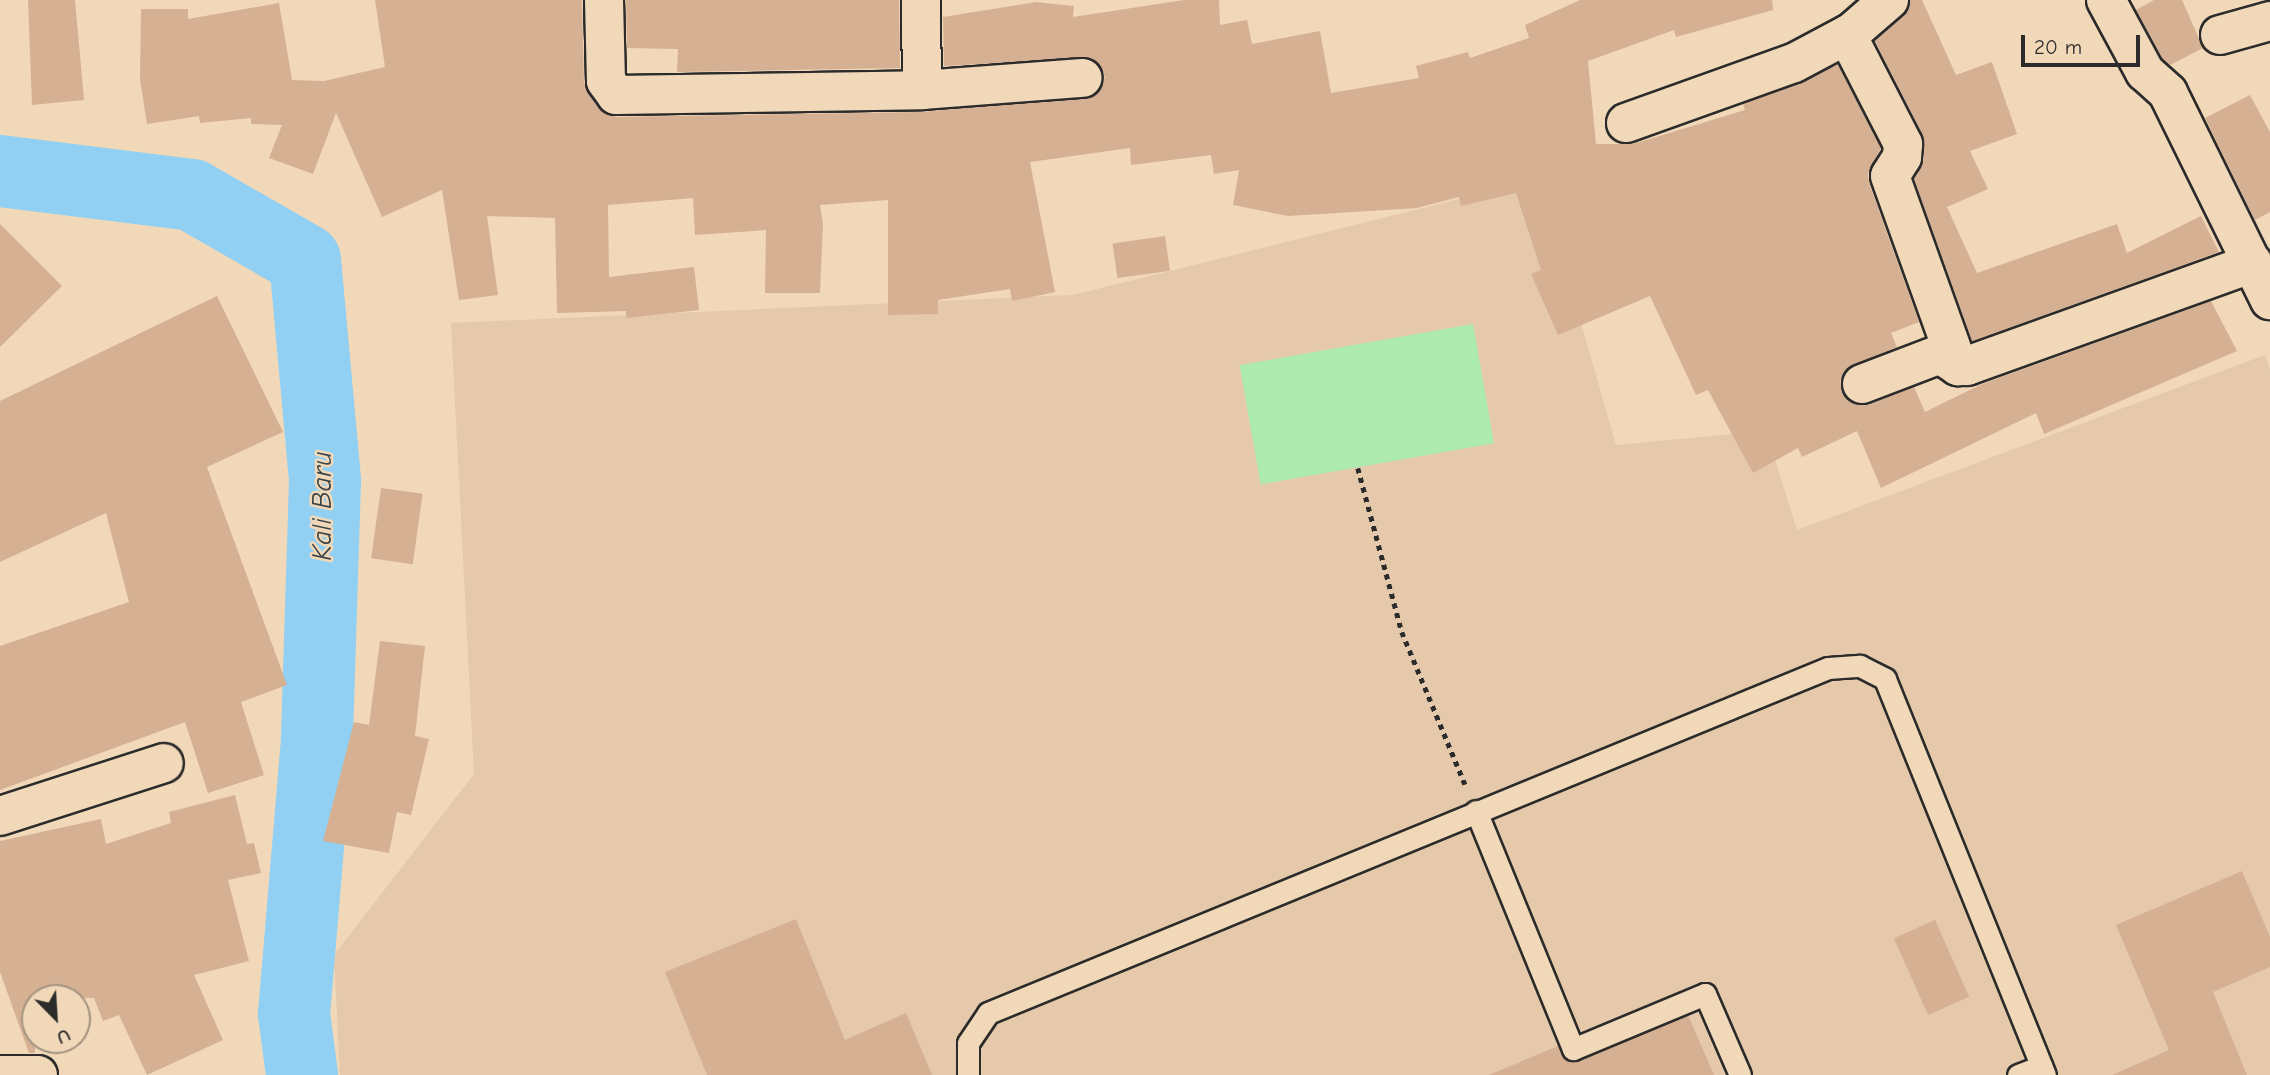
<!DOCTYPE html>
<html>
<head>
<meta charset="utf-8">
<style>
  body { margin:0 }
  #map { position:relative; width:2270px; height:1075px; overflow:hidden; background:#f1d8b8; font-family:"Comic Neue",sans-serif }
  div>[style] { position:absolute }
  .built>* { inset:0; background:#e5c9aa }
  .green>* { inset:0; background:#adeab0; transform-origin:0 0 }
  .river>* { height:72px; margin:-36px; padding:0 36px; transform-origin:36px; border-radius:36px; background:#92d0f3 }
  .building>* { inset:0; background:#d6b092; transform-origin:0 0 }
  .path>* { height:4.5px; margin-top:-2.25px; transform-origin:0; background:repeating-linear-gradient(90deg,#2b2b2b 0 5px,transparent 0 10px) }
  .roads { filter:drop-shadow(2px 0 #2b2b2b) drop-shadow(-2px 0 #2b2b2b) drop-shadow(0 2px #2b2b2b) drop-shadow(0 -2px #2b2b2b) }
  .lane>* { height:21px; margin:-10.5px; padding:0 10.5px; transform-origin:10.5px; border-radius:10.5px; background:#f1d8b8 }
  .street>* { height:38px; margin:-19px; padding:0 19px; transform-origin:19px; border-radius:19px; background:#f1d8b8 }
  span { translate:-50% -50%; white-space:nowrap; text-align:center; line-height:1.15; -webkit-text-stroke:5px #f1d8b8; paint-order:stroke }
  .water-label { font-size:28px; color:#3a4449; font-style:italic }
  .north { position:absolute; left:21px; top:984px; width:70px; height:70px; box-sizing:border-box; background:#f1d8b8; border:2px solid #a29380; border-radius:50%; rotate:156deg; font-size:19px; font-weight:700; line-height:28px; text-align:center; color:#2b2b2b }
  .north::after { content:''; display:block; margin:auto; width:24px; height:32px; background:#2b2b2b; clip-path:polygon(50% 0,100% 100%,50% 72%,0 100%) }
  .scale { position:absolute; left:2021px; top:35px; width:119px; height:32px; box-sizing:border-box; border:4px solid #2b2b2b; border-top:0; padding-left:9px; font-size:21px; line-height:24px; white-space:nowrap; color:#2b2b2b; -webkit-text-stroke:5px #f1d8b8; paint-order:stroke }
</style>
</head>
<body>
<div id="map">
  <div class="built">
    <i style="clip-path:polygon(1540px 179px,1616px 445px,1766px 431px,1797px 530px,2265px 355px,2270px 370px,2270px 1075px,340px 1075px,334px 955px,474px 774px,451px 323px,1073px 295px)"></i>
  </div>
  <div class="green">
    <i style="left:1473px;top:324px;width:121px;height:237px;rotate:80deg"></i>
  </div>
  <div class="river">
    <i style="left:0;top:171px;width:193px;rotate:7.1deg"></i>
    <i style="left:192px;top:195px;width:130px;rotate:29.9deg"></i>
    <i style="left:305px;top:260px;width:222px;rotate:84.8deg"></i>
    <i style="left:325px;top:481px;width:259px;rotate:91.8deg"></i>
    <i style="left:317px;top:740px;width:275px;rotate:94.8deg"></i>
    <i style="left:294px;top:1014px;width:62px;rotate:82.5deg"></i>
  </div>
  <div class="building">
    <i style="clip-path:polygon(28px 0,75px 0,84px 100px,32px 105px)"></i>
    <i style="clip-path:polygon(375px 0,582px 0,584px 82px,599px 108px,616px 117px,922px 112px,1095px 96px,1105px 77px,1092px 58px,944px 66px,943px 17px,1036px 2px,1074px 6px,1073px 17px,1184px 0,1219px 0,1220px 25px,1247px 20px,1252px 44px,1320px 31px,1331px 93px,1419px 78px,1416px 66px,1468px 52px,1470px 58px,1529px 38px,1525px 25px,1580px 0,1772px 0,1773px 10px,1676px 37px,1674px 30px,1588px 61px,1596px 144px,1633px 144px,1745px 110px,1743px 104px,1838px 65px,1881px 148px,1868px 173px,1869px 183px,1919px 322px,1891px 333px,1897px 347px,1845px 370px,1840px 381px,1849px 401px,1869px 405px,1914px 387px,1925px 412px,1982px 384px,2211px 301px,2237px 351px,2044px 434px,2036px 413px,1881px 488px,1857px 431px,1802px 457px,1798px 448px,1753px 473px,1708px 390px,1696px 395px,1650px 296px,1558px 335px,1531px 274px,1541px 270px,1516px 193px,1461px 206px,1459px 197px,1417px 208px,1288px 216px,1233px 205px,1239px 170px,1214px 174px,1211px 155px,1131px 165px,1130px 148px,1030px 162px,1055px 292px,1012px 301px,1010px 289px,938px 300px,938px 314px,888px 315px,888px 200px,820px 205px,823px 224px,820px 293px,765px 293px,766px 230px,695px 235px,693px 198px,608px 205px,609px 277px,694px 267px,699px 310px,626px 318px,626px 311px,557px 313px,555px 218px,487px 216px,498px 295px,459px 300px,442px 190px,382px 217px,336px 113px,313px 174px,269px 158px,282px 125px,251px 124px,251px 118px,200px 123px,199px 116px,147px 124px,140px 79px,141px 9px,188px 9px,188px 19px,279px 3px,292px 80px,324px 81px,385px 67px)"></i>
    <i style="clip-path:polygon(626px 0,899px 0,900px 68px,677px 72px,678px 49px,627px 48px)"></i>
    <i style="clip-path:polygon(1910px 0,1922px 0,1956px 75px,1992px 62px,2017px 134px,1970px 151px,1988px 189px,1947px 207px,1977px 273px,2117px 224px,2127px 253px,2201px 216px,2219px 252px,1972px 341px,1914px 179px,1924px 159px,1923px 135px,1875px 41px,1904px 16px)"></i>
    <i style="clip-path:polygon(2154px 0,2182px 0,2203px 48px,2170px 65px,2162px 58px,2136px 10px)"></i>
    <i style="clip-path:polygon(2250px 95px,2270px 132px,2270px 212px,2255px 220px,2205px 118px)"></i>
    <i style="clip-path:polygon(0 224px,62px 286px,0 347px)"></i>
    <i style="left:1165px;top:236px;width:35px;height:53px;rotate:82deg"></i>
    <i style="clip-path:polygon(217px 296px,283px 432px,207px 467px,287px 685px,241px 702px,264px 775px,208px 793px,185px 722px,0 790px,0 646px,129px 602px,106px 513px,0 562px,0 401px)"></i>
    <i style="left:381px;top:488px;width:42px;height:71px;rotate:8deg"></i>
    <i style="clip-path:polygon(380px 641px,425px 646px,415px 736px,429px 739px,411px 815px,397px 812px,389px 853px,323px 841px,354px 722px,369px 725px)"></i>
    <i style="clip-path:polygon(235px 795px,247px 844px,254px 843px,261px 873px,228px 880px,249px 961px,194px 975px,223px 1040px,147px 1075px,119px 1015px,103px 1021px,94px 998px,35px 998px,35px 1053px,29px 1053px,0 972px,0 841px,101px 819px,106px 844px,171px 823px,169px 812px)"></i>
    <i style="clip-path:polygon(2242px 871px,2270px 937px,2270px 967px,2213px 992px,2247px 1075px,2112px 1075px,2169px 1050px,2116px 925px)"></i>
    <i style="clip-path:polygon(796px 919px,845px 1040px,906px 1013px,932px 1075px,707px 1075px,665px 972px)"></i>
    <i style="left:1935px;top:920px;width:84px;height:45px;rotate:66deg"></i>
    <i style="clip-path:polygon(1688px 1015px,1714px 1075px,1489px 1075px,1558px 1046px,1566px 1060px,1578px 1061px)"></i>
  </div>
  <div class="path">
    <i style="left:1358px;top:468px;width:170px;rotate:75deg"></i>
    <i style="left:1402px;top:632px;width:165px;rotate:67.5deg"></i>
  </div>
  <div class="roads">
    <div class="lane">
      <i style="left:1476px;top:811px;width:257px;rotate:67.8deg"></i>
      <i style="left:1573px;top:1049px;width:143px;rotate:-22.6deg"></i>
      <i style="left:1705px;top:994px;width:88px;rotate:66.6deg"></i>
      <i style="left:968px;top:1075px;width:32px;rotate:-90deg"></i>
      <i style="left:968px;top:1043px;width:36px;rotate:-56deg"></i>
      <i style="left:988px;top:1013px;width:908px;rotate:-22.33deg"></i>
      <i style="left:1828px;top:668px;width:32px;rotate:-4deg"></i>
      <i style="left:1860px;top:666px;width:28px;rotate:27deg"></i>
      <i style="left:1885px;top:679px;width:427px;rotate:68deg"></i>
      <i style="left:2018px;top:1075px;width:25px;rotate:-21deg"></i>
    </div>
    <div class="street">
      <i style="left:604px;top:0;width:81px;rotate:88.6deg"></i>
      <i style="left:606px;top:81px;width:17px;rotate:54deg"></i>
      <i style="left:616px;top:95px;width:306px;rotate:-0.9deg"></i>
      <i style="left:922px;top:90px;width:161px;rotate:-4.3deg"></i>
      <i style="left:921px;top:0;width:90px;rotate:89.4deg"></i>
      <i style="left:2106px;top:0;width:82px;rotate:61.6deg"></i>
      <i style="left:2145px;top:72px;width:31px;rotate:42deg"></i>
      <i style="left:2168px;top:93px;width:231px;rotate:63.8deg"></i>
      <i style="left:1847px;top:35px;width:123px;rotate:62.8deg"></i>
      <i style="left:1903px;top:144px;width:13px;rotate:94deg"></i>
      <i style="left:1902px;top:157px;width:22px;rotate:122deg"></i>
      <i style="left:1890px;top:176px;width:202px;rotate:70.3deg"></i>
      <i style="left:2220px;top:35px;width:52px;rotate:-15.6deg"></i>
      <i style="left:1626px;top:123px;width:178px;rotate:-19.7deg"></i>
      <i style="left:1794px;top:63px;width:66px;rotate:-28.1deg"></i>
      <i style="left:1852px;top:32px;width:49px;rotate:-40.9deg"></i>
      <i style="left:1862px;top:384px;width:84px;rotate:-21deg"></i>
      <i style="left:1940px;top:354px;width:22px;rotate:34deg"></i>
      <i style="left:1958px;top:366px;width:9px"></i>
      <i style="left:1967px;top:366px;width:304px;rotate:-19.8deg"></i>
      <i style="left:0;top:816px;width:172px;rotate:-17.9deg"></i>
      <i style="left:0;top:1075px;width:38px"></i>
    </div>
  </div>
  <div class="water-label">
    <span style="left:322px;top:506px;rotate:-90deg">Kali Baru</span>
  </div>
  <div class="north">U</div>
  <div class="scale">20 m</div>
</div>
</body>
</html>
